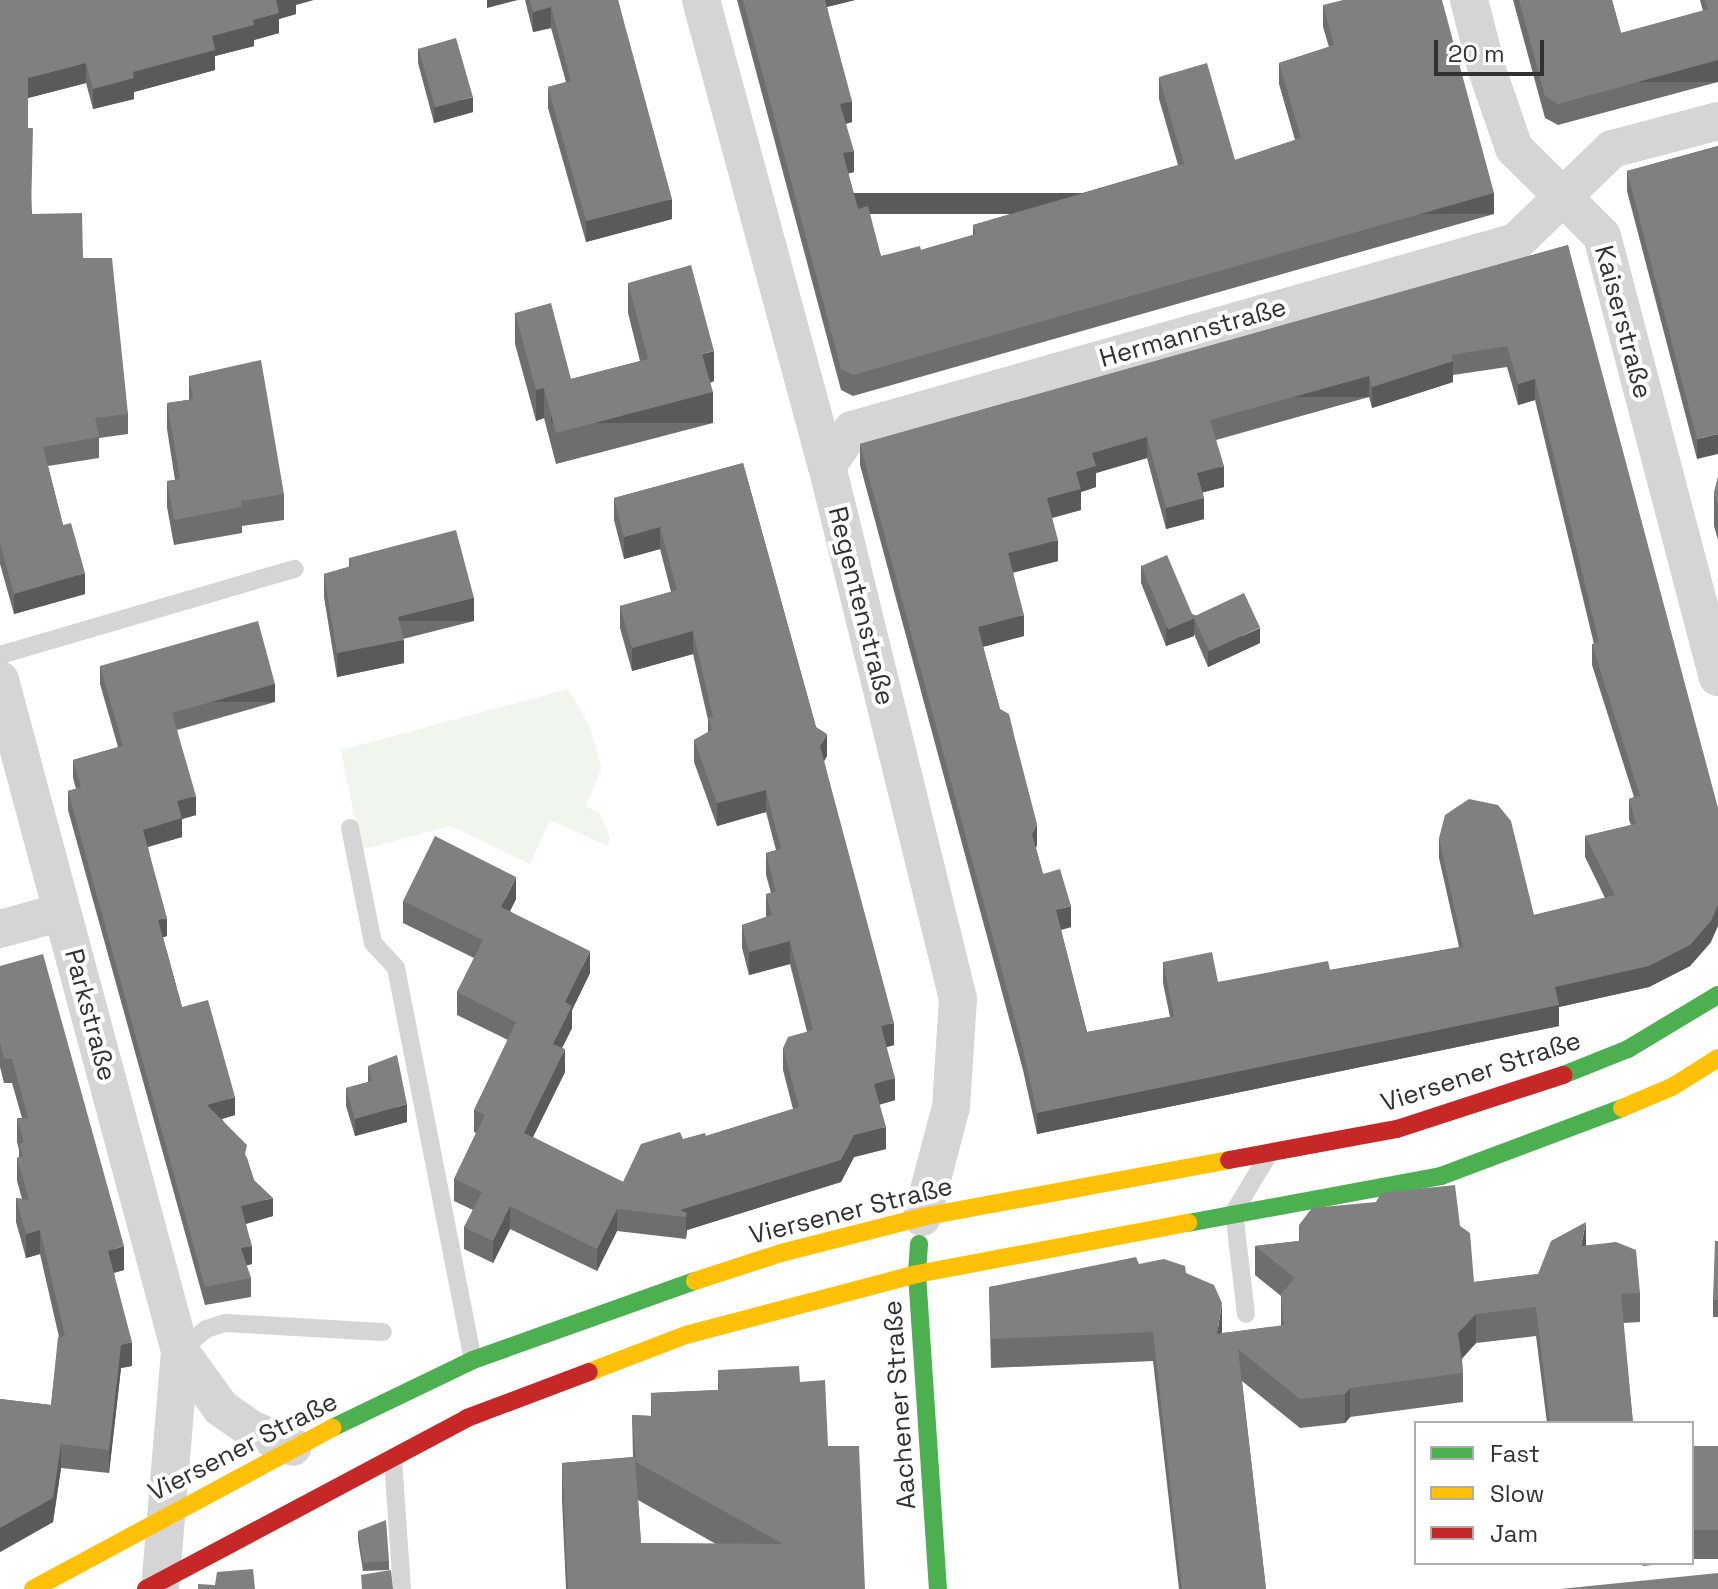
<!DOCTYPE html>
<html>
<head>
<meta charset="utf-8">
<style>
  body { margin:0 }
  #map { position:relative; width:1718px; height:1589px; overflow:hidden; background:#fff; font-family:"Space Grotesk",sans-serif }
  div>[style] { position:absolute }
  .green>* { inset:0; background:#f0f5ed }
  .lane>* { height:18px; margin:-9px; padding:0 9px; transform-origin:9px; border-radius:9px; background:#d5d5d5 }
  .street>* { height:38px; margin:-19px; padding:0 19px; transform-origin:19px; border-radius:19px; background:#d5d5d5 }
  .fast>* { height:18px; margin:-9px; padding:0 9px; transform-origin:9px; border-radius:9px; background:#4caf50 }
  .slow>* { height:18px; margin:-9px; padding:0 9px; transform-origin:9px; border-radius:9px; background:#ffc107 }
  .jam>* { height:18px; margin:-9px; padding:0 9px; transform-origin:9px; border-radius:9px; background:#c62828 }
  .wall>* { inset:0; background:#6e6e6e; transform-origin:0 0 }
  .shaded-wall>* { inset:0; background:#5a5a5a; transform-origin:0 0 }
  .building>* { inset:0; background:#808080; transform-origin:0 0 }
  span { translate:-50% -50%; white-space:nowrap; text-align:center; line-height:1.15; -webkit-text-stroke:8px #fff; paint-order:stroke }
  .street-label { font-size:26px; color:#313131 }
  .legend { position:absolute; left:1414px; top:1421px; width:280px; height:144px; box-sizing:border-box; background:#fff; border:2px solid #adadad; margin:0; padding:10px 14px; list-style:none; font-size:24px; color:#313131 }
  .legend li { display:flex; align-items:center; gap:16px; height:40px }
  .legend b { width:40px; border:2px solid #adadad }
  .scale { position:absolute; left:1434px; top:40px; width:110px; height:36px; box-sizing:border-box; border:4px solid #313131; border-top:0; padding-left:10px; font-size:24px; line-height:28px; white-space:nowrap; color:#313131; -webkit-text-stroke:6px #fff; paint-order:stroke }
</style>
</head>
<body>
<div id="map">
  <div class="green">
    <i style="clip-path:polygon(568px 689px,588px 723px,602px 767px,586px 806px,600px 813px,610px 838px,608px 846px,550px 820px,530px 864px,450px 826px,361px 850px,341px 750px)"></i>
  </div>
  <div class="lane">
    <i style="left:0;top:655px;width:307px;rotate:-16.3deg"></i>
    <i style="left:350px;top:828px;width:117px;rotate:78.7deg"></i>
    <i style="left:373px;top:943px;width:34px;rotate:47deg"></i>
    <i style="left:396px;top:968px;width:399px;rotate:78.9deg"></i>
    <i style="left:1246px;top:1314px;width:103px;rotate:-96.7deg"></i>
    <i style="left:1234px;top:1212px;width:64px;rotate:-59deg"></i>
    <i style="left:180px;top:1351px;width:34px;rotate:-40deg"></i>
    <i style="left:206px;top:1329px;width:21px;rotate:-17deg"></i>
    <i style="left:226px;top:1323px;width:157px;rotate:3.3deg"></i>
    <i style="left:393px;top:1460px;width:129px;rotate:86deg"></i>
  </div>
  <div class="street">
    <i style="left:701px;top:0;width:483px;rotate:74.9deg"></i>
    <i style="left:827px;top:466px;width:549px;rotate:76.19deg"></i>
    <i style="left:958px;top:999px;width:108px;rotate:93.7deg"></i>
    <i style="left:951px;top:1107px;width:114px;rotate:104.8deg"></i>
    <i style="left:1469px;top:0;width:72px;rotate:75.6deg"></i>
    <i style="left:1487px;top:70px;width:83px;rotate:70.9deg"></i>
    <i style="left:1514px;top:148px;width:124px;rotate:45deg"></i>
    <i style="left:1602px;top:236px;width:456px;rotate:75.3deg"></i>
    <i style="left:827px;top:466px;width:44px;rotate:-55.2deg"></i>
    <i style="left:852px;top:430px;width:690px;rotate:-15.81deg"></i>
    <i style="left:1516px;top:242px;width:134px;rotate:-44.1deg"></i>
    <i style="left:1612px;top:149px;width:110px;rotate:-14.8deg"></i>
    <i style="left:0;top:680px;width:695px;rotate:74.98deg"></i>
    <i style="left:180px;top:1351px;width:239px;rotate:94.8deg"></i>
    <i style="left:0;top:929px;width:64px;rotate:-15.3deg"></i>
    <i style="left:180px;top:1351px;width:70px;rotate:54.3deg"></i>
    <i style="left:221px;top:1408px;width:39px;rotate:35deg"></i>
    <i style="left:253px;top:1430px;width:43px;rotate:23deg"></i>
  </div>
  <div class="fast">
    <i style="left:1563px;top:1075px;width:70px;rotate:-21.8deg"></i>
    <i style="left:1628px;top:1049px;width:105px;rotate:-31deg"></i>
    <i style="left:1188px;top:1223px;width:257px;rotate:-10.5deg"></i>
    <i style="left:1441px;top:1176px;width:193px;rotate:-20.6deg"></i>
    <i style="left:919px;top:1244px;width:30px;rotate:94deg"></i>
    <i style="left:917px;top:1274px;width:316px;rotate:86.2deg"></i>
    <i style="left:332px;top:1428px;width:157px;rotate:-25.7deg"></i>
    <i style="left:473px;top:1360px;width:236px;rotate:-19.6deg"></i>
  </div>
  <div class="slow">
    <i style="left:1622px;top:1108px;width:54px;rotate:-22.8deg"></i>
    <i style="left:1672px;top:1087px;width:54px;rotate:-32.2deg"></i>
    <i style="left:695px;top:1281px;width:90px;rotate:-18deg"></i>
    <i style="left:781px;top:1253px;width:146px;rotate:-14.3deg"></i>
    <i style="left:922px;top:1217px;width:312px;rotate:-10.5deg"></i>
    <i style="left:589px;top:1372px;width:104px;rotate:-20.9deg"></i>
    <i style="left:686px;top:1335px;width:239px;rotate:-14.8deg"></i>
    <i style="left:917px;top:1274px;width:276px;rotate:-10.7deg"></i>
    <i style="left:33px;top:1589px;width:340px;rotate:-28.3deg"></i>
  </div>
  <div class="jam">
    <i style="left:1229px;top:1160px;width:171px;rotate:-10.5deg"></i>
    <i style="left:1397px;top:1129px;width:175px;rotate:-18deg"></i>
    <i style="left:146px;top:1589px;width:364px;rotate:-28deg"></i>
    <i style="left:467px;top:1418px;width:130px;rotate:-20.7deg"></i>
  </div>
  <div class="wall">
    <i style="clip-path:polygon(0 0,296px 5px,296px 14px,279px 19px,279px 33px,254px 40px,254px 46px,215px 56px,215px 70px,134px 92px,134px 99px,93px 109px,86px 83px,28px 98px,28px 128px,32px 214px,83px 258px,128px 414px,128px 434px,99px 438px,99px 458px,48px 466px,63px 525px,85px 594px,14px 614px,0 564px)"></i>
    <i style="clip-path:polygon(525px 0,618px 0,672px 219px,586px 242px,548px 108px,548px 87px,566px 82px,551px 28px,533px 32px)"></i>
    <i style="clip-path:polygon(737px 0,855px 0,827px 7px,852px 122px,846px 124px,854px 172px,848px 173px,858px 209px,881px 256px,921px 250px,973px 235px,973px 225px,1178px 165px,1159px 99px,1159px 77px,1235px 160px,1295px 140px,1279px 84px,1279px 63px,1329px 47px,1323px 27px,1323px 5px,1494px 214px,853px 396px,841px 390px)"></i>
    <i style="clip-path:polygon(1513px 0,1612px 0,1621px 33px,1703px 11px,1700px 0,1718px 0,1718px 82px,1558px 125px,1545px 118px)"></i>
    <i style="clip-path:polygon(418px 48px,473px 112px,434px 123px,418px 63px)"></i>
    <i style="clip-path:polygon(1718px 146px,1697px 459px,1627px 191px,1627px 171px)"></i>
    <i style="clip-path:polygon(evenodd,1568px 245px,1711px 942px,1690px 966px,1649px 987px,1559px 1007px,1559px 1026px,1037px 1134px,1023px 1070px,860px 465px,860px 444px,1568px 245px,1507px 367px,1518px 405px,1535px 400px,1594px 644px,1592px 644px,1592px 665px,1634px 797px,1629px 799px,1629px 820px,1631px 825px,1585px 836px,1585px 857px,1605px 898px,1534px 915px,1439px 838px,1439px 858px,1459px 947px,1330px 970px,1218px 982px,1163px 962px,1163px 983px,1170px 1017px,1087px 1032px,1061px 930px,1071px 927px,1043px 874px,1036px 848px,1037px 845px,983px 647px,1024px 636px,1013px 572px,1058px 561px,1052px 518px,1081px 510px,1081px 492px,1096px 487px,1096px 473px,1147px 458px,1166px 529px,1204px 519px,1203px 492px,1224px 487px,1216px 440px,1369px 397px,1372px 408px,1453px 382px,1453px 375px,1507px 367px)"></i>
    <i style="clip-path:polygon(628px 283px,714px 381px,710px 383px,713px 423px,556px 464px,544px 418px,536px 421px,515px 344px,515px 313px,571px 379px,640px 361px,628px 313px)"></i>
    <i style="clip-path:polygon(189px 376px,284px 494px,284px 520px,242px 526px,242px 533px,174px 545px,167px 507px,167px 481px,175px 480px,167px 429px,167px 403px,189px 400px)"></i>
    <i style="clip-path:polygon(743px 463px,816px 727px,827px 756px,824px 761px,894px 1045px,886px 1047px,895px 1100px,879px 1105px,886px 1149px,854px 1157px,841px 1182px,687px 1230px,686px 1239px,617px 1231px,597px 1271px,510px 1229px,493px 1263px,464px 1249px,464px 1227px,473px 1210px,454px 1201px,454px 1179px,476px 1133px,474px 1132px,474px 1110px,508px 1040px,457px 1015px,457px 992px,474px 958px,403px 923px,403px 901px,516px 899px,510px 911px,590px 973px,572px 1010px,572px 1028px,562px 1048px,565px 1072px,533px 1137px,623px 1182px,683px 1139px,706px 1136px,793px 1109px,783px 1070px,783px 1048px,807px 1032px,790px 964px,749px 975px,742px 948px,742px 925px,766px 917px,766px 894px,771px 893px,766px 875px,766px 853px,776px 850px,766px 812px,717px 826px,694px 762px,694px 740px,708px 732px,708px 720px,693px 654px,632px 671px,620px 628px,620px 606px,671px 592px,660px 549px,624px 559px,614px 520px,614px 498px)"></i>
    <i style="clip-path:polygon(1718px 477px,1718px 540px,1714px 526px,1714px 493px)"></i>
    <i style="clip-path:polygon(349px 558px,474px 621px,403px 639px,404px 663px,337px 677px,324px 597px,324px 574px,349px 567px)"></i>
    <i style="clip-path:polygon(1141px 565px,1192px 614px,1260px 643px,1208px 667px,1194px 634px,1194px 636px,1166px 646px,1141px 583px)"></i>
    <i style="clip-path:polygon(100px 666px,275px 702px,177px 730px,196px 815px,182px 819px,182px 837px,148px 847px,167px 936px,163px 937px,182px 1007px,235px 1115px,222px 1119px,247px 1158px,254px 1180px,273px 1216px,246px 1224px,252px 1264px,246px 1265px,251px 1278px,251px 1297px,205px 1305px,68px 810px,68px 791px,76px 789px,73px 778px,73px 760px,118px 747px,100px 684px)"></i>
    <i style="clip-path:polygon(0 966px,124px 1270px,114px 1273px,132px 1366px,121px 1368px,109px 1473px,61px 1468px,53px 1522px,0 1552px,0 1399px,51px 1405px,59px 1337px,40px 1254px,26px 1258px,16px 1222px,16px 1198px,22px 1199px,17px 1181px,17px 1158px,19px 1157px,19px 1150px,17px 1142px,17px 1118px,22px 1118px,12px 1083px,4px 1083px,0 1067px)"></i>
    <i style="clip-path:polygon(368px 1066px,407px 1122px,355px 1136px,346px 1106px,346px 1088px,368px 1082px)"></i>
    <i style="clip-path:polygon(1299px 1225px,1460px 1226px,1474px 1282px,1538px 1274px,1586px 1245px,1640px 1293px,1640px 1322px,1623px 1323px,1633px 1423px,1547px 1423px,1536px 1336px,1476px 1343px,1462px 1359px,1463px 1373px,1463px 1402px,1350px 1417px,1345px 1423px,1300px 1428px,1242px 1381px,1266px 1589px,1179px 1589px,1153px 1361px,991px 1368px,989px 1287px,1139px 1264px,1186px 1273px,1222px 1333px,1281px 1326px,1281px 1296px,1255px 1275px,1255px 1246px,1299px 1241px)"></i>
    <i style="clip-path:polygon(1718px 1241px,1718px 1317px,1713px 1317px,1713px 1300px)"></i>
    <i style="clip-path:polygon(evenodd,718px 1370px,800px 1382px,828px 1446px,865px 1589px,566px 1589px,562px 1500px,562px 1463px,633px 1457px,632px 1415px,651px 1416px,651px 1393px,718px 1390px,718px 1370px,638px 1500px,716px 1544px,641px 1543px,638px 1500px)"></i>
    <i style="left:1718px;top:1446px;width:113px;height:26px;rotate:90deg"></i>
    <i style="clip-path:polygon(358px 1531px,389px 1561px,389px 1570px,363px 1571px,358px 1540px)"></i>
    <i style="clip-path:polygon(1642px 1563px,1672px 1563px,1643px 1566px)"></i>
  </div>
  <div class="shaded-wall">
    <i style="clip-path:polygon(275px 0,314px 0,296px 5px,296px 14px,279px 19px,279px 33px,254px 40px,254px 46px,215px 56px,215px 70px,134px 92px,134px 99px,93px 109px,93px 89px,212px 36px,253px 20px)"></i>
    <i style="clip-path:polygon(487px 0,518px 0,487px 8px)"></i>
    <i style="clip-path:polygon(822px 0,855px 0,822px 8px)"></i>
    <i style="clip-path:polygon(551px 7px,551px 28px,533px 32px,533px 12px)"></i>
    <i style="left:1718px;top:60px;width:22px;height:166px;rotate:90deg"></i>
    <i style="clip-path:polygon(86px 63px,86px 83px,28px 98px,28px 78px)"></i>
    <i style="clip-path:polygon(473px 97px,473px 112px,434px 123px,434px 107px)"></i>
    <i style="clip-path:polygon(852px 101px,852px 122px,840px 125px,840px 104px)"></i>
    <i style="clip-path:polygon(854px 151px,854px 172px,843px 175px,843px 153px)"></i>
    <i style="left:1494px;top:193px;width:21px;height:666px;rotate:90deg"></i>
    <i style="clip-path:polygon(672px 199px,672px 219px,586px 242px,586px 221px)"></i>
    <i style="clip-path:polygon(714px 351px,714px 381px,702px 385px,702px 354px)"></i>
    <i style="clip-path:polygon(1453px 361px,1453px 382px,1372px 408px,1372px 387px)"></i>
    <i style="left:1369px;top:376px;width:21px;height:165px;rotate:90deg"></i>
    <i style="clip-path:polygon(1535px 379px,1535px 400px,1518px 405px,1518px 384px)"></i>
    <i style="clip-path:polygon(544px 388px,544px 418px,536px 421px,536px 390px)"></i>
    <i style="left:713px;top:392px;width:31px;height:162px;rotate:90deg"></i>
    <i style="clip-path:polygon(1718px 434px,1718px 454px,1697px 459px,1697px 439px)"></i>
    <i style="clip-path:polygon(1147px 437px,1147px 458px,1096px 473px,1096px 487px,1081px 492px,1081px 510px,1047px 519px,1047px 498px,1092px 453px)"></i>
    <i style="clip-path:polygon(1224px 466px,1224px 487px,1197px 494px,1197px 473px)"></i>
    <i style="clip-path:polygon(1204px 498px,1204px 519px,1166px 529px,1166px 508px)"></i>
    <i style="clip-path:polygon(660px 527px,660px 549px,624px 559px,624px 537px)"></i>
    <i style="clip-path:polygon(1058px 540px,1058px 561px,1008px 574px,1008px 553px)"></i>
    <i style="clip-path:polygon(85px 573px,85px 594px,14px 614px,14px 594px)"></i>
    <i style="left:474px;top:598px;width:23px;height:78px;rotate:90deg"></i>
    <i style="clip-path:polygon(1024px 615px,1024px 636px,978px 648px,978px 627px)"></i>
    <i style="clip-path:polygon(1194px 618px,1194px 636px,1166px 646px,1166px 628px)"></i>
    <i style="clip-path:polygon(1260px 628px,1260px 643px,1208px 667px,1208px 651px)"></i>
    <i style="clip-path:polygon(693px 631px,693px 654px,632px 671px,632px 648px)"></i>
    <i style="clip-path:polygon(404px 640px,404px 663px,337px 677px,337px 653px)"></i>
    <i style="left:275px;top:684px;width:18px;height:107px;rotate:90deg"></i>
    <i style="clip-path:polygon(827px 734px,827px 756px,820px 768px,820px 746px)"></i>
    <i style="clip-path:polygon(766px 790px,766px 812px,717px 826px,717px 803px)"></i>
    <i style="clip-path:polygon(196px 796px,196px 815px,182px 819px,182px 837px,143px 848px,143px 830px,177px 801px)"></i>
    <i style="clip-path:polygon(1037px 824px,1037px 845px,1032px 854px,1032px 834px)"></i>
    <i style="clip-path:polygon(516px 877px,516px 899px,501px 929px,501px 907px)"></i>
    <i style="clip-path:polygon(1718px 905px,1718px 926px,1711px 942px,1690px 966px,1649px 987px,1559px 1007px,1559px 1026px,1037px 1134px,1037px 1113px,1555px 987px)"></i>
    <i style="clip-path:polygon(1071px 906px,1071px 927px,1056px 931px,1056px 910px)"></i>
    <i style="clip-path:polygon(167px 918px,167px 936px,158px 939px,158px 920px)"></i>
    <i style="clip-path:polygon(790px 941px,790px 964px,749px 975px,749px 952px)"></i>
    <i style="clip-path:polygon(590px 951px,590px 973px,572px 1010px,572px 1028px,553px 1066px,553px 1044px,565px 1002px)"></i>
    <i style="clip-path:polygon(894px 1023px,894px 1045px,881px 1049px,881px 1026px)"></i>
    <i style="clip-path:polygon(565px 1049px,565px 1072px,524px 1155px,524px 1133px)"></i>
    <i style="clip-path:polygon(895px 1078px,895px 1100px,874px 1106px,874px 1084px)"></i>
    <i style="clip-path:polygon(235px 1097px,235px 1115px,207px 1123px,207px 1105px)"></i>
    <i style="clip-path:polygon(407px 1104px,407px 1122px,355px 1136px,355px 1119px)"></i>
    <i style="clip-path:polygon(886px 1127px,886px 1149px,854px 1157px,841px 1182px,687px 1230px,686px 1239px,686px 1217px,680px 1210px,854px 1135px)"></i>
    <i style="clip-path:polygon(273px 1198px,273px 1216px,241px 1225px,241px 1206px)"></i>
    <i style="clip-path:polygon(510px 1206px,510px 1229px,493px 1263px,493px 1241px)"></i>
    <i style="clip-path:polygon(617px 1209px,617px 1231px,597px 1271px,597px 1249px)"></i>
    <i style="clip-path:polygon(1586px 1222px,1586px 1251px,1581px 1246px)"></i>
    <i style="clip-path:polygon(40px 1230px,40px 1254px,26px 1258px,26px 1234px)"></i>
    <i style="clip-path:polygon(124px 1246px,124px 1270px,108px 1274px,108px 1251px)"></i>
    <i style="clip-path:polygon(252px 1246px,252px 1264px,241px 1267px,241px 1248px)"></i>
    <i style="clip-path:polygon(1222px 1303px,1222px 1332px,1217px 1363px,1217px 1334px)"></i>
    <i style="clip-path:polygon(1476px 1314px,1476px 1343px,1458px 1362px,1458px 1333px)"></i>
    <i style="clip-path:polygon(132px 1342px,132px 1366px,121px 1368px,109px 1473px,109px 1450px,121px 1345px)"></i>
    <i style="clip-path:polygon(1350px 1388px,1350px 1417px,1345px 1423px,1345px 1394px)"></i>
    <i style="clip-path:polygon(61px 1444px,61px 1468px,53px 1522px,0 1552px,0 1528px)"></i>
  </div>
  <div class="building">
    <i style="clip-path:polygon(0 0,276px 0,279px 13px,253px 20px,254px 25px,212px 36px,215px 50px,133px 72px,134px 78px,93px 89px,86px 63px,28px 78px,28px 128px,33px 128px,31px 214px,82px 213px,83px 258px,112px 258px,128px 414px,95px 418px,99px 437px,43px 447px,63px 525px,71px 523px,85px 573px,14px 594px,0 543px)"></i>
    <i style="clip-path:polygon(530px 0,618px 0,672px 199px,586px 221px,548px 87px,571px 81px,551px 7px,533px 12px)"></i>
    <i style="clip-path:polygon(743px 0,825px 0,852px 101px,840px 104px,854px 151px,843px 153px,858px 209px,868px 206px,881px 256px,920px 246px,921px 250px,976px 234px,973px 225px,1184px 164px,1159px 77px,1207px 63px,1235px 160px,1301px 138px,1279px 63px,1334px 45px,1323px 5px,1343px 0,1442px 0,1494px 193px,853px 375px,841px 369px)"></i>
    <i style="clip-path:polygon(1519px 0,1612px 0,1621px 33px,1708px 9px,1705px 0,1718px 0,1718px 60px,1558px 104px,1545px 96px)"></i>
    <i style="left:456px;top:38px;width:61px;height:39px;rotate:74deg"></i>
    <i style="clip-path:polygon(1718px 146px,1718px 434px,1697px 439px,1627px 171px)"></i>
    <i style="clip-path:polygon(evenodd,1568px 245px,1718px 808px,1718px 905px,1711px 921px,1690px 945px,1649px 966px,1555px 987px,1559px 1005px,1037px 1113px,1023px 1049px,860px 444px,1568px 245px,1507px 346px,1518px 384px,1535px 379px,1599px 642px,1592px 644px,1640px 796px,1629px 799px,1636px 824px,1585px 836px,1615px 895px,1534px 915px,1511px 821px,1498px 805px,1469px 799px,1445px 815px,1439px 838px,1463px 947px,1330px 970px,1328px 961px,1218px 982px,1212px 952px,1163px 962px,1174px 1016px,1087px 1032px,1056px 910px,1071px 906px,1060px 869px,1043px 874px,1032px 834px,1037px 824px,1015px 739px,1009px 714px,1000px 709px,978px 627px,1024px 615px,1008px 553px,1058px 540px,1047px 498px,1081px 489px,1076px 472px,1096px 466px,1092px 453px,1147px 437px,1166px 508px,1204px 498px,1197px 473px,1224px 466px,1210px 420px,1369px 376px,1372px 387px,1453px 361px,1451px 355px,1507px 346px)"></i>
    <i style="clip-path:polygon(691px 265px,714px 351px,702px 354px,713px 392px,556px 433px,544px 388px,536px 390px,515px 313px,551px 303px,571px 379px,648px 359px,628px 283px)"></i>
    <i style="clip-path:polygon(261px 360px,284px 494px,241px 501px,242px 507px,174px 520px,167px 481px,180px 479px,167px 403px,193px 399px,189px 376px)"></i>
    <i style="clip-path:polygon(743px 463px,816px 727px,827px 734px,820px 746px,894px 1023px,881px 1026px,895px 1078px,874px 1084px,886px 1127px,854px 1135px,841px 1160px,680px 1210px,687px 1213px,686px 1217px,617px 1209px,597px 1249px,510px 1206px,493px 1241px,464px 1227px,482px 1192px,454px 1179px,485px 1115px,474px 1110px,516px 1022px,457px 992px,483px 940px,403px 901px,435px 836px,516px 877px,501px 907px,590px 951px,565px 1002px,572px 1006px,553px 1044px,565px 1049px,524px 1133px,623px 1182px,641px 1144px,680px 1132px,683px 1139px,705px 1133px,706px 1136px,799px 1107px,783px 1048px,788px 1037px,813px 1030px,790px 941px,749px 952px,742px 925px,772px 915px,766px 894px,776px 891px,766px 853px,781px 849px,766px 790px,717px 803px,694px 740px,712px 730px,708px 718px,713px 717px,693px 631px,632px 648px,620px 606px,677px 590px,660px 527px,624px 537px,614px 498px)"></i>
    <i style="clip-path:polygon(1718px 477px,1718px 507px,1714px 493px)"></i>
    <i style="clip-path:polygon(456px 530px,474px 598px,398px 617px,404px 640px,337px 653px,324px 574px,351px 566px,349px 558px)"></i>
    <i style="left:1167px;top:555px;width:69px;height:28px;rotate:67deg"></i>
    <i style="left:1244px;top:593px;width:38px;height:56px;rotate:65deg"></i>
    <i style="clip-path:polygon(258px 621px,275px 684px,172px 713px,196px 796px,177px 801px,182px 818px,143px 830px,167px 918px,158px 920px,182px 1007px,208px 1000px,235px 1097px,207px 1105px,247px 1145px,245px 1154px,254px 1180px,273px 1198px,241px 1206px,252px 1246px,241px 1248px,251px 1278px,205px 1287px,68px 791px,81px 787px,73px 760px,123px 746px,100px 666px)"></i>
    <i style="clip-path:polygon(43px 954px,124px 1246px,108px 1251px,132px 1342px,121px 1345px,109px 1450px,61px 1444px,53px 1498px,0 1528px,0 1399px,51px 1405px,58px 1337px,65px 1336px,40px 1230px,26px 1234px,16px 1198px,29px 1200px,17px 1158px,23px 1156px,19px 1144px,24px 1142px,17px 1118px,28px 1118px,12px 1059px,4px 1059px,0 1043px,0 966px)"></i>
    <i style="clip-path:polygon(397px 1055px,407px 1104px,355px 1119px,346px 1088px,372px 1081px,368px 1066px)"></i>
    <i style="clip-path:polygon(1455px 1185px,1460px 1226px,1470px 1233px,1474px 1282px,1538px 1274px,1551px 1241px,1586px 1222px,1581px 1246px,1616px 1242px,1636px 1250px,1640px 1293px,1621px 1294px,1633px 1423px,1550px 1423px,1536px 1307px,1476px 1314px,1458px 1333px,1463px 1373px,1350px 1388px,1345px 1394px,1300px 1399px,1238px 1349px,1266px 1589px,1182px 1589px,1153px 1332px,991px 1339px,989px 1287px,1136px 1257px,1139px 1264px,1164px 1259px,1185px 1266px,1186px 1273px,1214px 1285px,1222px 1303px,1217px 1334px,1284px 1325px,1281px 1294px,1295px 1278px,1255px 1246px,1300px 1241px,1299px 1225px,1312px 1208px,1376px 1202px,1381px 1193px)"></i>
    <i style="clip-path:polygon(1715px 1241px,1718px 1241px,1718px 1300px,1713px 1300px)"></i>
    <i style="clip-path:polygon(799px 1366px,800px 1382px,825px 1380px,828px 1446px,859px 1446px,865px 1589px,568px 1589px,562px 1463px,635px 1457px,641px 1543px,783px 1544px,636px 1462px,632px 1415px,652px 1416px,651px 1393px,719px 1390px,718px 1370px)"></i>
    <i style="left:1718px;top:1446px;width:84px;height:26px;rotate:90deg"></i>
    <i style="clip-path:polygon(386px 1520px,389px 1561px,363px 1563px,358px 1531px)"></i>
    <i style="clip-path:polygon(253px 1569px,255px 1589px,198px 1589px,198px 1584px,215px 1585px,217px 1572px)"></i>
    <i style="clip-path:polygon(391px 1570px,393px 1589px,362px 1589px,361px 1575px)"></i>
    <i style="clip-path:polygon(1718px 1573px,1718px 1589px,1560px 1589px)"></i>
  </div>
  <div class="street-label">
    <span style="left:1623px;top:322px;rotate:75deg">Kaiserstraße</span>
    <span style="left:1193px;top:333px;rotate:-16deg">Hermannstraße</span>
    <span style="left:861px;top:606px;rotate:76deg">Regentenstraße</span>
    <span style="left:90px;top:1015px;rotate:75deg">Parkstraße</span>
    <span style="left:1481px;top:1072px;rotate:-18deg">Viersener Straße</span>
    <span style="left:851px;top:1211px;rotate:-14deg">Viersener Straße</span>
    <span style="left:900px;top:1405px;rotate:-94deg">Aachener Straße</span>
    <span style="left:243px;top:1447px;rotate:-27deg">Viersener Straße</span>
  </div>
  <ul class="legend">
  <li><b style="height:10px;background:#4caf50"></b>Fast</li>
  <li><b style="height:10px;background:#ffc107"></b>Slow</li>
  <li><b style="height:10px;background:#c62828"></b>Jam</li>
  </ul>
  <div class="scale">20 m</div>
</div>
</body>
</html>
